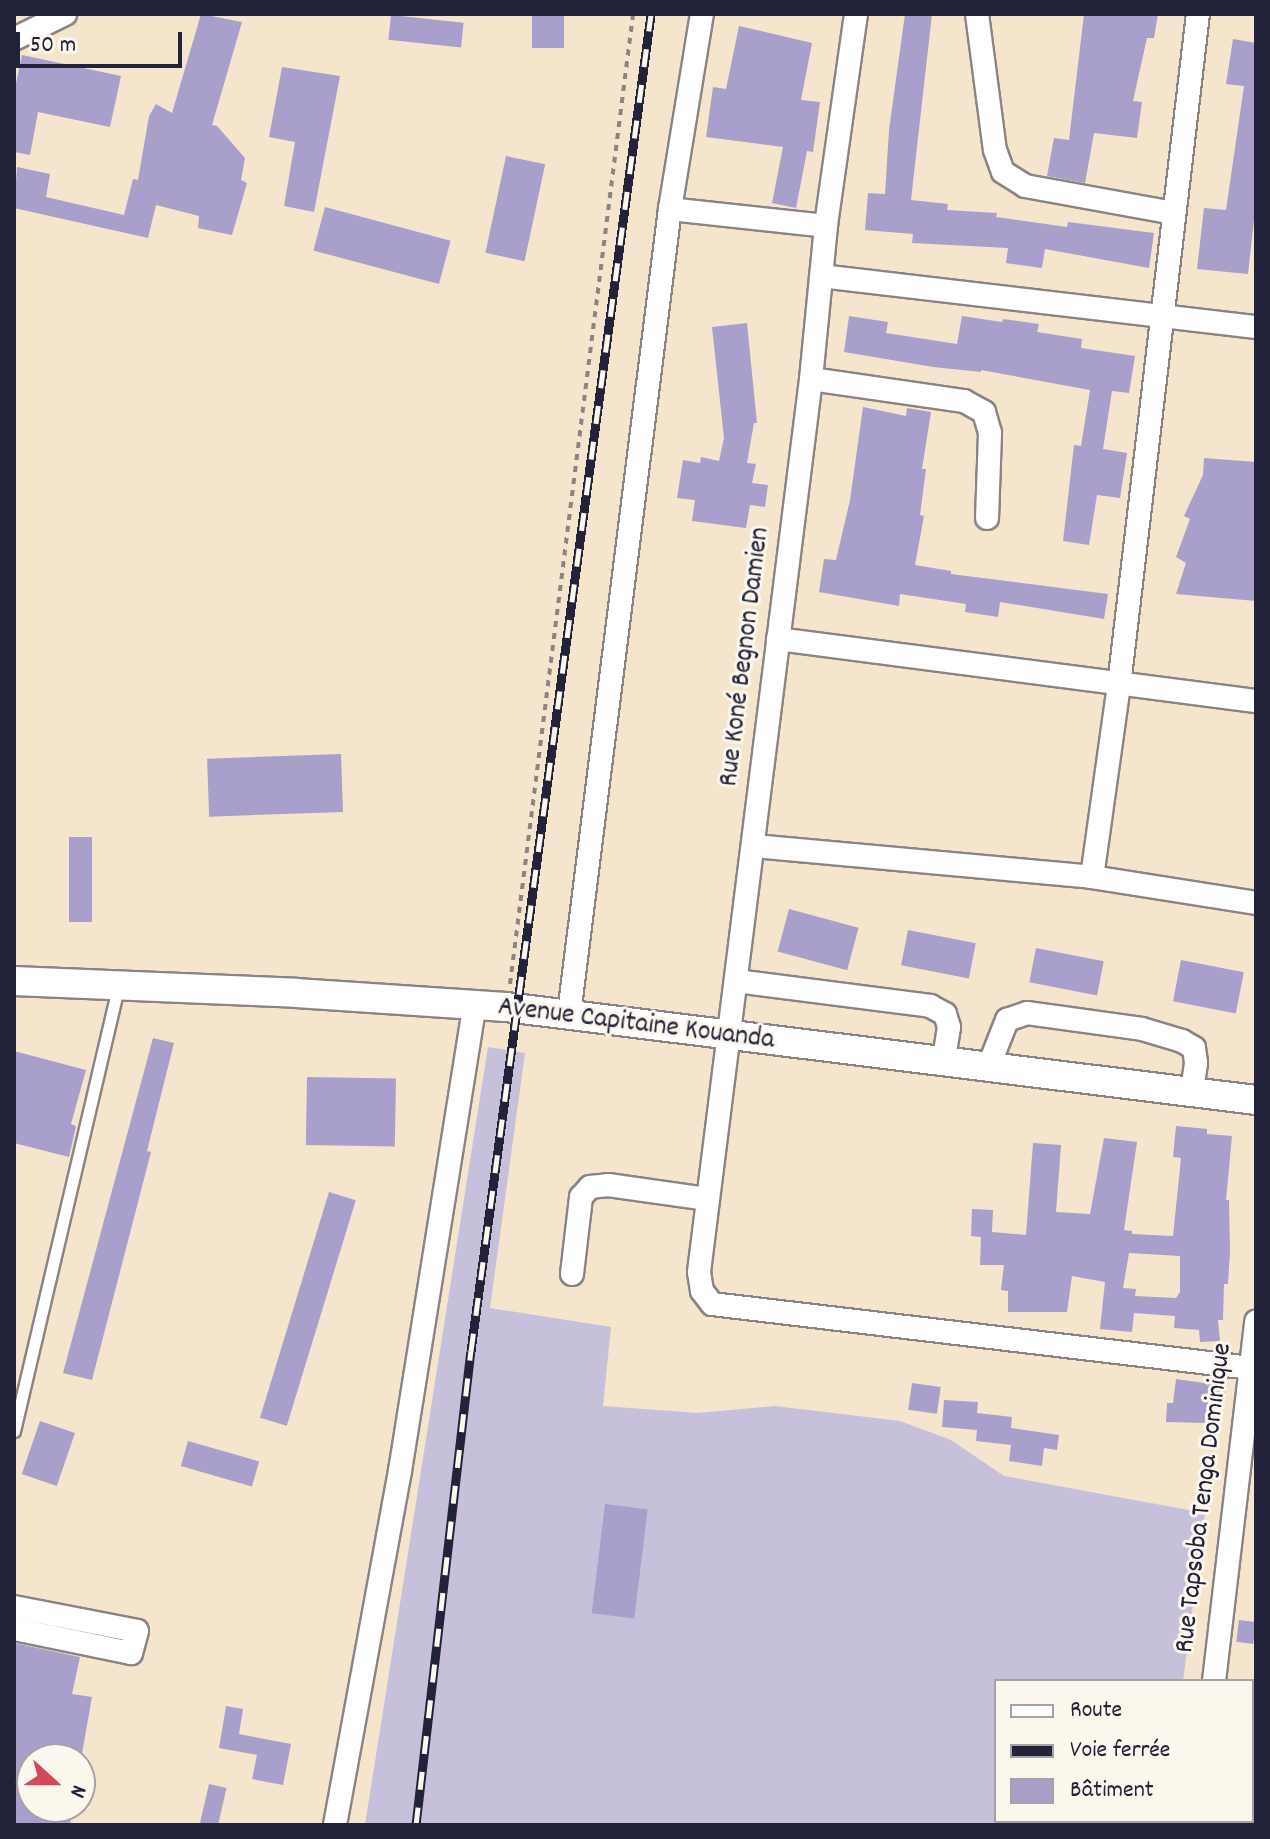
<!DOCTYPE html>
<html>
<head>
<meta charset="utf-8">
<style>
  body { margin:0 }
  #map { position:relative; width:1270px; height:1839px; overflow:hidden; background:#f5e5cc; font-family:Dekko,sans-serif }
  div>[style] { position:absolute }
  .industrial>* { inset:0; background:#c6c0da }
  .building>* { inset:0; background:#a8a0ca; transform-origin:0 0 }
  .path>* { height:4px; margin-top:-2px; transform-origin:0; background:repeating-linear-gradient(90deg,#8c8484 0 6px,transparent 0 12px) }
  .roads { filter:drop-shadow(2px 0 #8c8484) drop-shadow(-2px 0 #8c8484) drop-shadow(0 2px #8c8484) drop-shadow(0 -2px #8c8484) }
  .service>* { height:11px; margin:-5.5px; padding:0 5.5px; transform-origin:5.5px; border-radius:5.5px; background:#fff }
  .minor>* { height:22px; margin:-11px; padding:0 11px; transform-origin:11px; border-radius:11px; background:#fff }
  .tertiary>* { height:28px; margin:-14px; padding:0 14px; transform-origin:14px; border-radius:14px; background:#fff }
  .rail>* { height:9px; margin-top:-4.5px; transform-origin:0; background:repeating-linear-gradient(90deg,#fbf7ec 0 18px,#22223b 0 36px); box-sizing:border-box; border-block:2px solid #22223b }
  span { translate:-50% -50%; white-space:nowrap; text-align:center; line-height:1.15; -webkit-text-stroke:6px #fbf7ec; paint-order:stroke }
  .street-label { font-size:28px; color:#22223b }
  .frame { position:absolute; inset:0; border:16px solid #22223b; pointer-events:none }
  .legend { position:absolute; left:994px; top:1679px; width:260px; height:144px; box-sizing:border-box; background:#fbf7ec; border:2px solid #a4a2a5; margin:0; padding:10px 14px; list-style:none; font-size:24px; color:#22223b }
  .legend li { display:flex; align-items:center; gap:16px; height:40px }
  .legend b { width:40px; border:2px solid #a4a2a5 }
  .north { position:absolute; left:16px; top:1743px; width:80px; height:80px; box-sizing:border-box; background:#fbf7ec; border:2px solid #a4a2a5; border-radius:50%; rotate:111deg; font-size:22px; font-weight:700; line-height:32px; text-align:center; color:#22223b }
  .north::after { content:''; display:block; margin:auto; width:28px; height:36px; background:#d1495b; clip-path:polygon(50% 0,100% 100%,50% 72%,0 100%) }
  .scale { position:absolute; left:16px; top:32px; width:166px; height:36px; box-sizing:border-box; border:4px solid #22223b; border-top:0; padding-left:10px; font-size:24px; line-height:28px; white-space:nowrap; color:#22223b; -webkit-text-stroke:6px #fbf7ec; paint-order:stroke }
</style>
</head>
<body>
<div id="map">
  <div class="industrial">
    <i style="clip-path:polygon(488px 1047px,525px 1053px,490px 1308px,611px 1327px,603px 1406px,698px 1413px,775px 1406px,900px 1421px,951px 1440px,1004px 1476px,1205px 1513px,1183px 1681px,996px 1681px,996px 1821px,1166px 1821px,1165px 1825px,365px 1825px)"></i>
  </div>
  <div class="building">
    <i style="clip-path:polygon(201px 14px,242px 22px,212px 125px,217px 126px,245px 158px,241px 180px,247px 183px,232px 235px,198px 228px,199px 216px,156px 205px,148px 238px,14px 208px,17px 167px,50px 174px,46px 197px,124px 215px,133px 179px,138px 180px,149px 116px,156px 104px,172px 113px)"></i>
    <i style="left:532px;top:14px;width:32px;height:34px"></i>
    <i style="clip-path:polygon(905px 14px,932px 14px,911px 200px,948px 204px,947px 210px,997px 213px,996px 217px,1067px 227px,1068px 222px,1154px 233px,1149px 268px,1045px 249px,1042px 268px,1006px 263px,1008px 248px,912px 243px,913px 234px,865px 230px,868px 193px,885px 194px,889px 130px)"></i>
    <i style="clip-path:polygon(1084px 14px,1158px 14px,1154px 38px,1147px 38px,1133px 101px,1142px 102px,1137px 138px,1094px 133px,1085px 183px,1047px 176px,1054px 138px,1069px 140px)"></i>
    <i style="left:391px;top:15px;width:73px;height:25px;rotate:6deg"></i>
    <i style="clip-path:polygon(739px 26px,812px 43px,801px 100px,820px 102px,813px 152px,807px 151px,796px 208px,772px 203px,783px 147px,706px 137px,713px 87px,726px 89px)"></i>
    <i style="clip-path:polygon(1233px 39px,1256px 43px,1256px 202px,1248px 274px,1197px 269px,1204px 208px,1226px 210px,1244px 86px,1226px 84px)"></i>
    <i style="clip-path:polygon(22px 55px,121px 76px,110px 127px,38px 112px,30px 155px,14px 152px,14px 93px)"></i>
    <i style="clip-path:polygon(282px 67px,340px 76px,314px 212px,284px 206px,295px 142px,269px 137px)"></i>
    <i style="left:506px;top:156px;width:40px;height:99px;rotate:12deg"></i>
    <i style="left:325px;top:207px;width:130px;height:45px;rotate:15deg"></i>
    <i style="clip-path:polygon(849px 316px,888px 322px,886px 333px,957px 344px,962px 316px,1002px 322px,1003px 319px,1039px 324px,1037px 332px,1082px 339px,1081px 348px,1135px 356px,1129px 393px,1112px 391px,1103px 449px,1127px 453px,1120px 498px,1097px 495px,1089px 545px,1063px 541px,1074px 445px,1081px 446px,1090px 390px,981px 370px,981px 372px,933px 367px,844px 352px)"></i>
    <i style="clip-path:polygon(747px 323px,757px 423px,754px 423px,747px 463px,756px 464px,752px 483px,768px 485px,765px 507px,750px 505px,746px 528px,692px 521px,695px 500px,677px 498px,683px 460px,700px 463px,701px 457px,719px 461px,724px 438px,712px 327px)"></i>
    <i style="clip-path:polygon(863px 407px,906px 416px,907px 408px,931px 412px,922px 469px,926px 469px,920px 515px,924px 516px,915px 565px,951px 571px,951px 574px,1108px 594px,1104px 619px,1000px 602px,998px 617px,965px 612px,966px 604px,900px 594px,899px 606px,819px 592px,824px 559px,836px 560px,850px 500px)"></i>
    <i style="clip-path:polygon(1204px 458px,1256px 462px,1256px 601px,1176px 594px,1186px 563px,1176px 557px,1190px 519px,1184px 516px,1203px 475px)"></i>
    <i style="left:341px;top:754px;width:58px;height:134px;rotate:88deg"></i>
    <i style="left:69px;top:837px;width:23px;height:85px"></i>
    <i style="left:789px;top:909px;width:72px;height:44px;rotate:15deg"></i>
    <i style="left:908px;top:930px;width:69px;height:36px;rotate:11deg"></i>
    <i style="left:1036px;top:948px;width:69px;height:35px;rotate:11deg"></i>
    <i style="left:1181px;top:960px;width:64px;height:42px;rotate:11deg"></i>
    <i style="clip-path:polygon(153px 1038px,174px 1043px,147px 1151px,151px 1152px,92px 1380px,63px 1373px)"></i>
    <i style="clip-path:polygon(14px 1051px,86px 1070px,71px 1124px,76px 1126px,69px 1157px,14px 1143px)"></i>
    <i style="left:307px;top:1077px;width:89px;height:68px;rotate:1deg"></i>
    <i style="clip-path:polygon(evenodd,1176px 1126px,1207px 1129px,1207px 1134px,1232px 1136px,1226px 1200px,1229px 1200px,1230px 1252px,1228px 1284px,1224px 1284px,1223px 1320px,1218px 1320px,1220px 1341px,1200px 1342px,1199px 1330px,1174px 1328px,1175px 1316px,1134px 1313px,1132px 1332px,1100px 1329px,1105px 1282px,1072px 1276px,1067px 1312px,1008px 1312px,1008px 1291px,1001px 1290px,1004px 1265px,980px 1265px,981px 1237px,971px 1236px,972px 1209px,993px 1210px,992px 1232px,1026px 1235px,1033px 1143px,1061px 1145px,1056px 1212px,1090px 1214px,1104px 1138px,1137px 1142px,1124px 1230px,1132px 1231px,1132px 1234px,1173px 1236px,1181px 1158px,1173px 1157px,1176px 1126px,1129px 1253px,1180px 1256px,1180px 1292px,1176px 1298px,1135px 1296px,1136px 1289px,1123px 1288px,1129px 1253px)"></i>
    <i style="left:329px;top:1192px;width:28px;height:236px;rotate:17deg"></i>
    <i style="clip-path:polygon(1176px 1379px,1226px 1386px,1223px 1403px,1208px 1401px,1205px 1423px,1166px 1422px,1167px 1403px,1173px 1403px)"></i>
    <i style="left:912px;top:1383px;width:29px;height:27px;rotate:8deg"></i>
    <i style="clip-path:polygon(944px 1400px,978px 1402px,977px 1413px,1012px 1417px,1011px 1428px,1059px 1435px,1057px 1450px,1044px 1448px,1042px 1466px,1009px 1461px,1011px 1445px,976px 1441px,977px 1430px,942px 1427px)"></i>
    <i style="left:40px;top:1421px;width:37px;height:56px;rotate:19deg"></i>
    <i style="left:188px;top:1441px;width:74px;height:26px;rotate:16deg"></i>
    <i style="left:605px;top:1504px;width:43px;height:110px;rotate:7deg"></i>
    <i style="left:1239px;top:1620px;width:17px;height:22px;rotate:7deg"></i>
    <i style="clip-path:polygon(14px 1643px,80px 1657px,72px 1694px,92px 1697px,81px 1759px,32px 1759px,32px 1807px,73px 1807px,70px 1825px,14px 1825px)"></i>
    <i style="clip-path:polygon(226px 1706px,243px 1709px,239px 1734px,291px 1744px,283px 1785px,252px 1779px,257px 1755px,219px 1748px)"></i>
    <i style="left:209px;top:1784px;width:18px;height:42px;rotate:13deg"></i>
  </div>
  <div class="path">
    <i style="left:510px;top:984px;width:978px;rotate:-82.77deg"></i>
  </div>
  <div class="roads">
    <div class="service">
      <i style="left:14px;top:1431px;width:455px;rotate:-76.8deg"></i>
    </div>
    <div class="minor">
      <i style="left:856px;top:14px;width:214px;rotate:98.1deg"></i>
      <i style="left:826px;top:226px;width:154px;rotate:95.6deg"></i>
      <i style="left:811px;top:379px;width:900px;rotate:97.15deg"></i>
      <i style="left:699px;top:1272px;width:19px;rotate:81deg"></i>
      <i style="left:702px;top:1291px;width:16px;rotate:52deg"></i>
      <i style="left:712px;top:1304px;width:543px;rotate:6.77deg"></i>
      <i style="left:977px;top:14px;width:137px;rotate:82.5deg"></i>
      <i style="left:995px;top:150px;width:23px;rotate:70deg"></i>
      <i style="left:1003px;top:172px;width:26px;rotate:32deg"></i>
      <i style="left:1025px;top:186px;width:150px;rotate:10.3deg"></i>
      <i style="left:14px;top:39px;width:57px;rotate:-26.1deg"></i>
      <i style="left:670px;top:209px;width:157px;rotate:6.2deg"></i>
      <i style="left:821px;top:276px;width:438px;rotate:6.7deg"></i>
      <i style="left:811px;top:379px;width:155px;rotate:8.2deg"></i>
      <i style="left:964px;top:401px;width:23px;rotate:29deg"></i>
      <i style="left:984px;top:412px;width:22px;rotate:74deg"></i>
      <i style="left:990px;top:433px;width:85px;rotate:92deg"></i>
      <i style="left:778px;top:639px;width:482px;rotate:7.4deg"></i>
      <i style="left:754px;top:846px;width:339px;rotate:5.2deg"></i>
      <i style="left:1092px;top:877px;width:166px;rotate:9deg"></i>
      <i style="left:1092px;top:877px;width:194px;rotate:-82deg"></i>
      <i style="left:1119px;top:685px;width:676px;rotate:-83.29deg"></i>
      <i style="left:736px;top:981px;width:196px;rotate:7.3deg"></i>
      <i style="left:930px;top:1006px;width:17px;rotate:28deg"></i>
      <i style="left:945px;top:1014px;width:14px;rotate:73deg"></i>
      <i style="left:949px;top:1027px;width:36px;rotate:99deg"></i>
      <i style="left:569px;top:1014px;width:811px;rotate:-82.85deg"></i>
      <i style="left:670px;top:209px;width:198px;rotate:-80.7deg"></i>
      <i style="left:988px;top:1068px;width:52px;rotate:-68.4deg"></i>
      <i style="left:1007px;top:1020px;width:21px;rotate:-19deg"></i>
      <i style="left:1027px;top:1013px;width:116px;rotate:7.9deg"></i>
      <i style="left:1142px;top:1029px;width:42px;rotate:16.7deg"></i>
      <i style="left:1182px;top:1041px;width:14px;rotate:30deg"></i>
      <i style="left:1194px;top:1048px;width:15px;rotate:82deg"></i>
      <i style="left:1196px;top:1063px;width:30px;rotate:98deg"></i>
      <i style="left:572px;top:1274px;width:78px;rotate:-83.3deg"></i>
      <i style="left:581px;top:1197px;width:13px;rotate:-48deg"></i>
      <i style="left:590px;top:1187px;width:18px;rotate:-6deg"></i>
      <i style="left:608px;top:1185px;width:101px;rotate:8deg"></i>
      <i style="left:14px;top:1607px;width:125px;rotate:11deg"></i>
      <i style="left:137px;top:1631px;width:23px;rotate:105deg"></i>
      <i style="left:131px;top:1653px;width:119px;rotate:-168.4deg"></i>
      <i style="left:1214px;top:1681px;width:362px;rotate:-83.3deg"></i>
      <i style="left:1252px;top:1798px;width:4px;rotate:14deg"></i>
      <i style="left:335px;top:1825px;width:360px;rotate:-79.6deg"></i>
      <i style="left:400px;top:1471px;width:472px;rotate:-80.9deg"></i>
      <i style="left:1196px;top:1825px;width:4px;rotate:-90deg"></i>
    </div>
    <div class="tertiary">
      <i style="left:14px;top:981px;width:282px;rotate:2.4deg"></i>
      <i style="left:296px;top:993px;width:210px;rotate:3.8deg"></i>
      <i style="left:506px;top:1007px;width:756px;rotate:7.07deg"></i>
    </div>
  </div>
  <div class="rail">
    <i style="left:416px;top:1825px;width:477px;rotate:-83.4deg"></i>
    <i style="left:471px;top:1351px;width:1349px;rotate:-82.33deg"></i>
  </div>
  <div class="street-label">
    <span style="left:746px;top:657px;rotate:-83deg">Rue Koné Begnon Damien</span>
    <span style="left:636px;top:1025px;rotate:7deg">Avenue Capitaine Kouanda</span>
    <span style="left:1205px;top:1498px;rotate:-83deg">Rue Tapsoba Tenga Dominique</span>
  </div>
  <div class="frame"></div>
  <ul class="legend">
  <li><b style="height:10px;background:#fff"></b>Route</li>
  <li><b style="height:10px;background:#22223b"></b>Voie ferrée</li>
  <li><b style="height:22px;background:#a8a0ca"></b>Bâtiment</li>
  </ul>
  <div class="north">N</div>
  <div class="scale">50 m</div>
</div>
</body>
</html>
